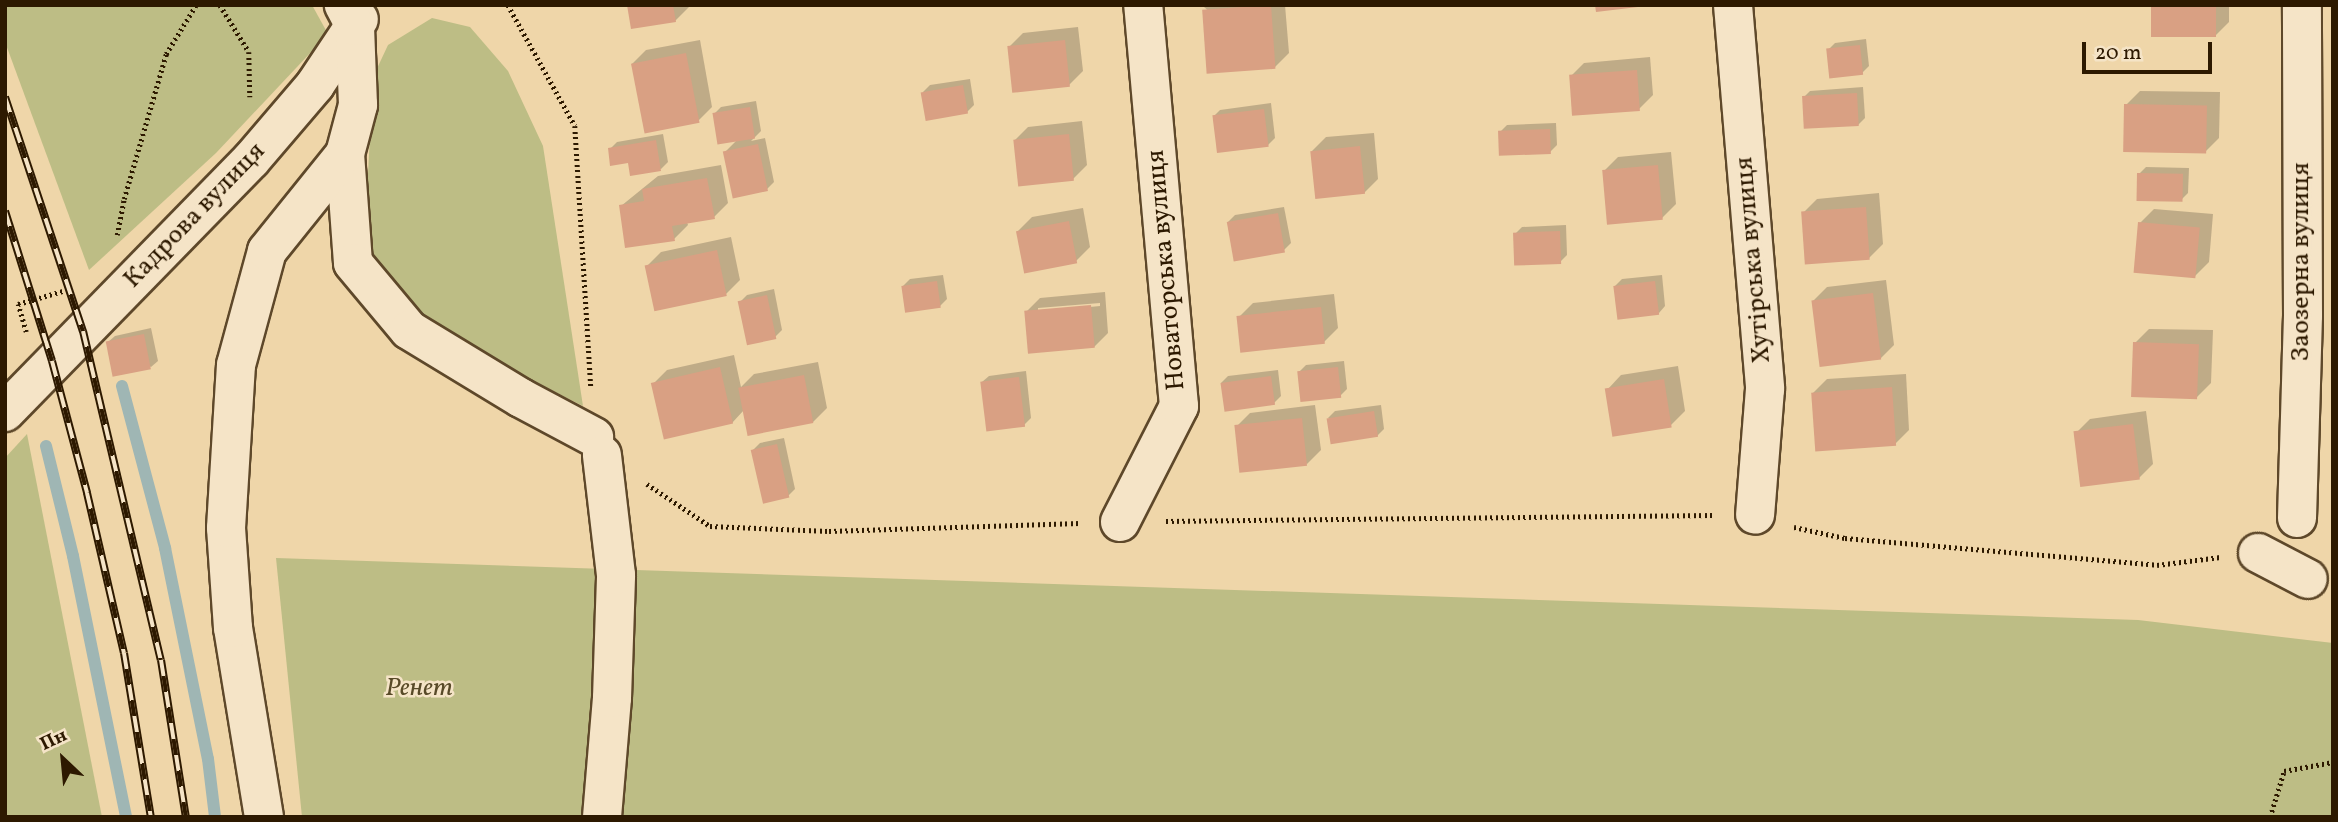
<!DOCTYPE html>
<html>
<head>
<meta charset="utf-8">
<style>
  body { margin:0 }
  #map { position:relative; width:2338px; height:822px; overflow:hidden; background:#efd6a9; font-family:Vollkorn,serif }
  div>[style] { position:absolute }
  .green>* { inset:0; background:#bdbd85 }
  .shadow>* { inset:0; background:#0003 }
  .stream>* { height:12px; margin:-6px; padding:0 6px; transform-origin:6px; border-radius:6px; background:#9fb6b4 }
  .building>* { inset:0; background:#d9a083; transform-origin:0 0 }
  .path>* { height:4.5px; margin-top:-2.25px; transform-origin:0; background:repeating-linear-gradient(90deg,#2d1900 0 2px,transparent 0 5.5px) }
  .roads { filter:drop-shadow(2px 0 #5e482a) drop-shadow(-2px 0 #5e482a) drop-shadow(0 2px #5e482a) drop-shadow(0 -2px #5e482a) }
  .minor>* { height:38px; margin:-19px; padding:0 19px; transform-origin:19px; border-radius:19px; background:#f5e4c7 }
  .rail>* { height:8px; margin-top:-4px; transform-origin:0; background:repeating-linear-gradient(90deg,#f5e4c7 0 16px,#2d1900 0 32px); box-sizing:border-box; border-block:2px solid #2d1900 }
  span { translate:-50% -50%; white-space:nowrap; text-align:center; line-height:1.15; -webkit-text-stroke:5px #f5e4c7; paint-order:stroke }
  .street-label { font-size:26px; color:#2d1900 }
  .park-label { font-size:26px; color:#584a28; font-style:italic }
  .frame { position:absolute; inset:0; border:7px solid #2d1900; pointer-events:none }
  .north { position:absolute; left:28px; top:724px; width:70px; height:70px; -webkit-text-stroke:5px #f5e4c7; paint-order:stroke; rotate:334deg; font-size:19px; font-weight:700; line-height:28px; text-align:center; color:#2d1900 }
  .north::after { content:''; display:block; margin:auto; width:24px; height:32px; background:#2d1900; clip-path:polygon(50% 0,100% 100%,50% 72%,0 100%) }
  .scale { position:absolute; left:2082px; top:42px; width:130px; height:32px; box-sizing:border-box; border:4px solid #2d1900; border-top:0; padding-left:9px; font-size:21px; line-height:24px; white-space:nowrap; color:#2d1900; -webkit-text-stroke:5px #f5e4c7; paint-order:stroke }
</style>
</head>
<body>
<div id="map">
  <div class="green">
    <i style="clip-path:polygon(5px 5px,312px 5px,328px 34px,216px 153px,89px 270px,5px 42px)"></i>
    <i style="clip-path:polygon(432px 18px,470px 27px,508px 71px,543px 146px,583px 406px,465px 347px,406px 308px,364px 252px,373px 77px,388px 45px)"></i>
    <i style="clip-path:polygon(27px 434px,102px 817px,5px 817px,5px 458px)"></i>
    <i style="clip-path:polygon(276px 558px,2138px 620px,2333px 643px,2333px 817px,302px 817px)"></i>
  </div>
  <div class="shadow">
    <i style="clip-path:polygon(629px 5px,689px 5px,689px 7px,675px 21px)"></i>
    <i style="clip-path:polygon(1206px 5px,1285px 5px,1289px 53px,1275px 67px,1204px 7px)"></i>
    <i style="clip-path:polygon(2152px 5px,2229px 5px,2229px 22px,2215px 36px)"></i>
    <i style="clip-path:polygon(1078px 27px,1083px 71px,1069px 85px,1009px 47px,1023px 33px)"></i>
    <i style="clip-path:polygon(1866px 39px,1869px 66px,1862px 73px,1828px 50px,1835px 43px)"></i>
    <i style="clip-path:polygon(700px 40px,712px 107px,698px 121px,632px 64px,646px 50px)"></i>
    <i style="clip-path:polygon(1650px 57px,1653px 95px,1639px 109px,1570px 77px,1584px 63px)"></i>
    <i style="clip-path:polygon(970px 79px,974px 105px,967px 112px,923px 92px,930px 85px)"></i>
    <i style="clip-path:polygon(1863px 87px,1865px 118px,1858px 125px,1803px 98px,1810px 91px)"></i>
    <i style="clip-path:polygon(2140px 91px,2220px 92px,2219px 138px,2205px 152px,2126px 105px)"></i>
    <i style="clip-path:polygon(756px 101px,761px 131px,751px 141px,765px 138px,774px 182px,767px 189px,725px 152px,736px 141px,714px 114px,721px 107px)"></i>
    <i style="clip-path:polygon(1271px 103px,1275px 138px,1268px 145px,1213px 117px,1220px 110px)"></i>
    <i style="clip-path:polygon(1082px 121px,1087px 165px,1073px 179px,1014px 141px,1028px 127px)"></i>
    <i style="clip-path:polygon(1556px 123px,1557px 145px,1550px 152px,1500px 132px,1507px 125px)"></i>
    <i style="clip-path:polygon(1374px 133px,1378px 179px,1364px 193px,1312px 151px,1326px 137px)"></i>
    <i style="clip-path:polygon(663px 134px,668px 162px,661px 169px,630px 161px,610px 149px,617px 142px)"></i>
    <i style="clip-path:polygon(1671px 152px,1676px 204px,1662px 218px,1604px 171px,1618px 157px)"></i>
    <i style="clip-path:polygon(721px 165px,728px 203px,714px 217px,687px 222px,688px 225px,674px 239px,621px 206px,658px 176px)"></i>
    <i style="clip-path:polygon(2146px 167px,2189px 168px,2188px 193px,2181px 200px,2139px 174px)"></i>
    <i style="clip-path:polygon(1879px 193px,1883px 244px,1869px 258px,1803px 213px,1817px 199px)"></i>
    <i style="clip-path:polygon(1284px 207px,1291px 243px,1284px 250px,1228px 222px,1235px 215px)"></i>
    <i style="clip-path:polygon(1083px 208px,1090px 247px,1076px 261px,1018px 231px,1032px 217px)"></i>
    <i style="clip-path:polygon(2154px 209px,2213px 214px,2209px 262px,2195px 276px,2140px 223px)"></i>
    <i style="clip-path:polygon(1566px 225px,1567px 255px,1560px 262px,1515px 234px,1522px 227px)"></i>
    <i style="clip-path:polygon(731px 237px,740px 280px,726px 294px,647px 266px,661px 252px)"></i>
    <i style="clip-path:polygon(943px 275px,947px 299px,940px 306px,903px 286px,910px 279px)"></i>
    <i style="clip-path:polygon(1662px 275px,1665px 306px,1659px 313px,1615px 286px,1622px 279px)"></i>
    <i style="clip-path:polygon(1886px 280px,1894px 345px,1880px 359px,1813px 301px,1827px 287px)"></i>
    <i style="clip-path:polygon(774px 289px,782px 330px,775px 337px,740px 302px,747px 295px)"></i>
    <i style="clip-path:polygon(evenodd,1105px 292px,1108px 333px,1094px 347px,1026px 312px,1040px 298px,1105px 292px,1100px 303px,1100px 306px,1038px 312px,1038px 308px,1100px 303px)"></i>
    <i style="clip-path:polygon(1334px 294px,1338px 328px,1324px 342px,1239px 317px,1253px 303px)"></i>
    <i style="clip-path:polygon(151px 328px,158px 361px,151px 367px,108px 342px,115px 336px)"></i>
    <i style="clip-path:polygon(2149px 329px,2213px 330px,2211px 383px,2197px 397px,2135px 343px)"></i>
    <i style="clip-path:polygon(734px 355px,741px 387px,754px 374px,818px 362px,827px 408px,813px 422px,744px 410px,732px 423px,653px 384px,667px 370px)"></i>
    <i style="clip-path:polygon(1344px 361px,1347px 389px,1340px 396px,1299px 372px,1306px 365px)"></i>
    <i style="clip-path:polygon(1678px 366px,1685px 411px,1671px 425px,1607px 390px,1621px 375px)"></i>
    <i style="clip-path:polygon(1278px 370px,1281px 396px,1274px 403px,1221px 383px,1228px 376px)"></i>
    <i style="clip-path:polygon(1026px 371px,1031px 418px,1024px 425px,982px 382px,989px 376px)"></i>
    <i style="clip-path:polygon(1906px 374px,1909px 430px,1895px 444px,1813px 393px,1827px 379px)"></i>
    <i style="clip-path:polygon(1315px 405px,1321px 450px,1307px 464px,1236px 427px,1250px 413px)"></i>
    <i style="clip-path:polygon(1381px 405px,1384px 429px,1377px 436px,1328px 418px,1335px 411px)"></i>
    <i style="clip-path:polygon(2146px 411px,2153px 464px,2139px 478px,2076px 433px,2090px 419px)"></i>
    <i style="clip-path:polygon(784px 438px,795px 489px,788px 496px,753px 450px,760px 443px)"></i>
  </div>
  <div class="stream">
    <i style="left:122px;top:386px;width:168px;rotate:75.1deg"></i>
    <i style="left:165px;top:548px;width:215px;rotate:78.5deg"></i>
    <i style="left:208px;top:759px;width:58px;rotate:83.1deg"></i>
    <i style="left:46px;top:446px;width:113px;rotate:76.2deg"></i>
    <i style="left:73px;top:556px;width:266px;rotate:78.5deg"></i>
  </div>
  <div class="building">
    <i style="clip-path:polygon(627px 5px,673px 5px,676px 22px,631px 29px)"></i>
    <i style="left:1271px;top:5px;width:64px;height:69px;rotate:86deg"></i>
    <i style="clip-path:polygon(1595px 5px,1638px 5px,1638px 7px,1596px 12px)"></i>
    <i style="left:2151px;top:5px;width:65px;height:32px"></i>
    <i style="left:1065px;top:40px;width:47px;height:58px;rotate:84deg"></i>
    <i style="left:1860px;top:45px;width:30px;height:34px;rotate:84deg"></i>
    <i style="left:686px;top:53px;width:71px;height:56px;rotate:79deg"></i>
    <i style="left:1637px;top:70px;width:41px;height:68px;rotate:86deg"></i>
    <i style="left:963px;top:85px;width:29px;height:43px;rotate:80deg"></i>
    <i style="left:1857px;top:93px;width:33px;height:55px;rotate:87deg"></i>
    <i style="left:2124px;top:104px;width:83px;height:48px;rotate:1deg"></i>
    <i style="left:750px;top:107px;width:32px;height:38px;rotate:81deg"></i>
    <i style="left:1264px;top:109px;width:38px;height:52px;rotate:83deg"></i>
    <i style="left:1550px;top:129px;width:25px;height:52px;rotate:88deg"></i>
    <i style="left:1069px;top:134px;width:47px;height:56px;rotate:84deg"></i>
    <i style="clip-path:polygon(656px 140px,661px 171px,630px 176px,628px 163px,610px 166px,608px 148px)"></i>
    <i style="left:758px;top:144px;width:48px;height:36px;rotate:78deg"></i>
    <i style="left:1360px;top:146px;width:48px;height:50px;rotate:84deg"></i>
    <i style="left:1658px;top:165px;width:55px;height:56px;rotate:85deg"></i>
    <i style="left:2137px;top:173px;width:46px;height:28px;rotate:1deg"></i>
    <i style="clip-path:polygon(707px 178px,715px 219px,672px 226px,675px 241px,625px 248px,619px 205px,644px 201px,642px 189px)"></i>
    <i style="left:1866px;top:207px;width:53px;height:65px;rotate:86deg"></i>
    <i style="left:1278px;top:213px;width:40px;height:52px;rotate:80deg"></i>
    <i style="left:1069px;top:221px;width:43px;height:54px;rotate:79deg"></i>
    <i style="left:2138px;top:222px;width:62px;height:51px;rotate:5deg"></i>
    <i style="left:1560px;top:231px;width:33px;height:47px;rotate:88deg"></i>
    <i style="left:717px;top:250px;width:47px;height:74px;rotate:78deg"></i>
    <i style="left:937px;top:281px;width:27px;height:36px;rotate:82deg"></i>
    <i style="left:1655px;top:281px;width:34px;height:42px;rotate:83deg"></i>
    <i style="left:1873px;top:293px;width:67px;height:62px;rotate:83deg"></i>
    <i style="left:767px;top:295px;width:45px;height:30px;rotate:78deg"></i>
    <i style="left:1091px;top:305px;width:43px;height:67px;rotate:85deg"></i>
    <i style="left:1321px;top:307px;width:37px;height:85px;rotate:84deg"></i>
    <i style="left:144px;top:334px;width:36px;height:39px;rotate:79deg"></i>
    <i style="left:2133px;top:342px;width:66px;height:55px;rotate:2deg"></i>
    <i style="left:720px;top:367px;width:58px;height:71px;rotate:77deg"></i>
    <i style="left:1338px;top:367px;width:31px;height:41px;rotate:84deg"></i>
    <i style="left:804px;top:375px;width:49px;height:67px;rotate:79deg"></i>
    <i style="left:1271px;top:376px;width:29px;height:51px;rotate:82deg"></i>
    <i style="left:1019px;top:377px;width:50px;height:39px;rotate:83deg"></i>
    <i style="left:1664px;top:379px;width:49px;height:60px;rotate:81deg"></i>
    <i style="left:1892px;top:387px;width:59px;height:81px;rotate:86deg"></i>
    <i style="left:1374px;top:411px;width:26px;height:48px;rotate:81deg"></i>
    <i style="left:1302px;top:418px;width:48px;height:68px;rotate:84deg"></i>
    <i style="left:2133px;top:424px;width:56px;height:60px;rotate:83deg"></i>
    <i style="left:777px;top:444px;width:55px;height:27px;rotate:77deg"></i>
  </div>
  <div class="path">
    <i style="left:220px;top:5px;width:55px;rotate:58.3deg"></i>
    <i style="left:249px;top:52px;width:45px;rotate:88.7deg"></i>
    <i style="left:508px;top:5px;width:138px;rotate:61deg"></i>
    <i style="left:575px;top:126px;width:263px;rotate:86.5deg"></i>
    <i style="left:117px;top:235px;width:37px;rotate:-79deg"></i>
    <i style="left:124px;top:199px;width:151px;rotate:-73.8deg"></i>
    <i style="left:166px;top:54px;width:57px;rotate:-58.5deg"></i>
    <i style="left:26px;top:332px;width:29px;rotate:-106deg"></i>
    <i style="left:18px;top:304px;width:47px;rotate:-16.1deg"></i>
    <i style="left:647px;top:484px;width:76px;rotate:33.7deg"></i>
    <i style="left:710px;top:526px;width:119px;rotate:2.4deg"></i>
    <i style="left:829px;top:531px;width:251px;rotate:-1.8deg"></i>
    <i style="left:1166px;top:521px;width:548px;rotate:-0.63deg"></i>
    <i style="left:1794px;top:527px;width:52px;rotate:12.2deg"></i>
    <i style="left:1845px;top:538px;width:313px;rotate:4.9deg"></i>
    <i style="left:2157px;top:565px;width:64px;rotate:-7.2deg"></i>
    <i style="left:2270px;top:817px;width:48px;rotate:-73.1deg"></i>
    <i style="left:2284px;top:771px;width:50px;rotate:-10.4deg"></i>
  </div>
  <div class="roads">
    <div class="minor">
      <i style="left:1733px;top:5px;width:385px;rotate:85.2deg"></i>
      <i style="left:1765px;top:389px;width:126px;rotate:94.5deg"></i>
      <i style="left:345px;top:154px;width:109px;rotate:85.8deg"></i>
      <i style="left:353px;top:263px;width:87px;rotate:50.1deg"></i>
      <i style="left:409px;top:330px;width:131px;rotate:31.3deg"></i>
      <i style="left:521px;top:398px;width:83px;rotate:28.1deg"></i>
      <i style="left:5px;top:412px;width:352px;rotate:-45.7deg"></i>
      <i style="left:251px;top:160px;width:99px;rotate:-49.5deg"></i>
      <i style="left:315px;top:85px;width:79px;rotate:-56.3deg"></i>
      <i style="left:2297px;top:518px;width:203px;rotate:-88.3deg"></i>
      <i style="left:2303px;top:315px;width:310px;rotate:-90.2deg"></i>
      <i style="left:1120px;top:522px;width:130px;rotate:-63deg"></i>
      <i style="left:1179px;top:406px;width:403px;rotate:-95.1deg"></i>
      <i style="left:2258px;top:553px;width:56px;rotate:27.5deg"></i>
      <i style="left:264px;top:817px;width:192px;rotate:-99.3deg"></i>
      <i style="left:233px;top:628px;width:100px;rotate:-94deg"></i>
      <i style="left:226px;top:528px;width:163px;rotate:-86.5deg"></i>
      <i style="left:236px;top:365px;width:118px;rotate:-74.8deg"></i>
      <i style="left:267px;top:251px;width:124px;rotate:-51.2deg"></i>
      <i style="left:345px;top:154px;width:51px;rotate:-75.1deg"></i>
      <i style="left:358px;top:105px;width:79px;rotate:-92.2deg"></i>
      <i style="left:355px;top:26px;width:24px;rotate:-118deg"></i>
      <i style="left:602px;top:817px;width:119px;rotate:-85.2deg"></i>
      <i style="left:612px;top:698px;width:123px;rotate:-88.1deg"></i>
      <i style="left:616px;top:575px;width:121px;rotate:-96.7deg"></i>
    </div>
  </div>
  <div class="rail">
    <i style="left:5px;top:97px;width:247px;rotate:71.6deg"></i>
    <i style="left:83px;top:331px;width:338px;rotate:76.7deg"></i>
    <i style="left:161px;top:660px;width:159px;rotate:81deg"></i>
    <i style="left:5px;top:211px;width:157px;rotate:72.6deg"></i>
    <i style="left:52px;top:361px;width:137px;rotate:75.1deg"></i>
    <i style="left:87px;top:493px;width:164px;rotate:77deg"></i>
    <i style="left:124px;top:653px;width:166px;rotate:80.7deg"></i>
  </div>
  <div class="street-label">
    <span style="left:195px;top:216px;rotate:-46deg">Кадрова вулиця</span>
    <span style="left:1754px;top:260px;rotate:-95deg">Хутірська вулиця</span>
    <span style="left:2302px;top:262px;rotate:-90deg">Заозерна вулиця</span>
    <span style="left:1167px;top:270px;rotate:-95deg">Новаторська вулиця</span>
  </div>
  <div class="park-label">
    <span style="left:419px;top:689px">Ренет</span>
  </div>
  <div class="frame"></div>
  <div class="north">Пн</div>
  <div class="scale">20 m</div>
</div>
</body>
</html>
